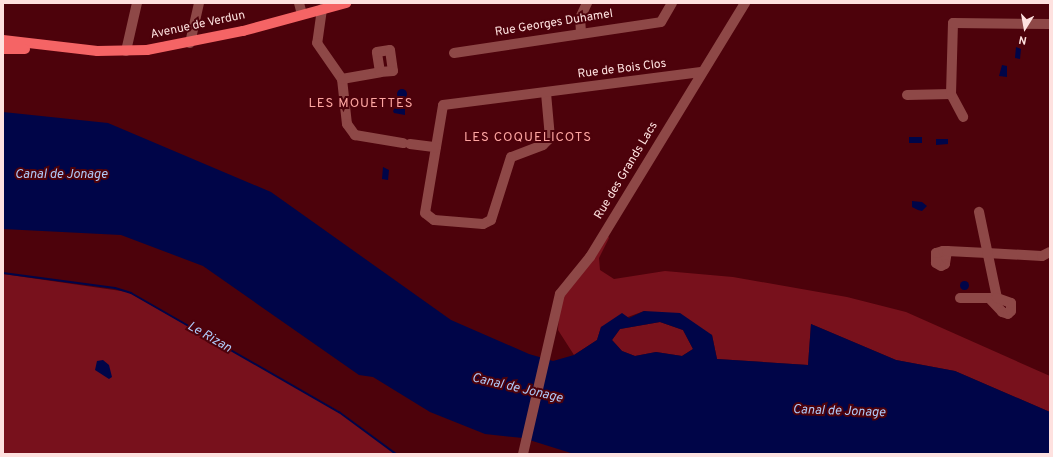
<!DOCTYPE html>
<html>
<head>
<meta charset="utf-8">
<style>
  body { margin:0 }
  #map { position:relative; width:1053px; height:457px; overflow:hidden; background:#4d020b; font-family:Overpass,sans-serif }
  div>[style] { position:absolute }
  .green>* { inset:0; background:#78111c }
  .water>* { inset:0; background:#000548; transform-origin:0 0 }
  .round { border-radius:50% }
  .stream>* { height:2px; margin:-1px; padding:0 1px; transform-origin:1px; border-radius:1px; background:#000548 }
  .minor>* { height:10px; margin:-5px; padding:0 5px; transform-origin:5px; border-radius:5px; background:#8e4847 }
  .major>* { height:10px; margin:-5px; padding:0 5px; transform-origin:5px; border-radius:5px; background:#f56465 }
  span { translate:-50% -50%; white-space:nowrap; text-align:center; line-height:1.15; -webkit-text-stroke:4px #4d020b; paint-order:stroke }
  .street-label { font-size:12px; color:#fee1df }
  .neighbourhood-label { font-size:13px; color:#fea6a2; letter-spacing:1px }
  .water-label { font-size:13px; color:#afc9f8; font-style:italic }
  .frame { position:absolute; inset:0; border:4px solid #fee1df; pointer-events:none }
  .north { position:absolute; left:1005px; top:8px; width:40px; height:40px; -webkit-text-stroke:3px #4d020b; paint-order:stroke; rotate:191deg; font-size:11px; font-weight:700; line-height:16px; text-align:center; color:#fee1df }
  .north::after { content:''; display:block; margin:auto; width:14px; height:18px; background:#fee1df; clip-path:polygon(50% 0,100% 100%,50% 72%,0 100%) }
</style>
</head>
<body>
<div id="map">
  <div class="green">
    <i style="clip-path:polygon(607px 234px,609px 238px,599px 258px,600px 270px,614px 279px,665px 271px,733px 277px,847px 297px,906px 312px,1050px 376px,1050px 412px,955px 371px,896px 360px,811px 324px,808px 365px,717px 359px,712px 335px,644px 311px,601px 327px,597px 340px,574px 355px,558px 330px,559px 314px,564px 295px)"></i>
    <i style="clip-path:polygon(3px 274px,128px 292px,340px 412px,397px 454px,3px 454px)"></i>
    <i style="clip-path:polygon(660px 322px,683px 330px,693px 349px,682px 356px,656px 352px,635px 356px,622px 351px,612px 340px,620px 329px)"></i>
  </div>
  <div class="water">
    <i style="clip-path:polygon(1016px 47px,1021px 49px,1020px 59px,1015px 58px)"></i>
    <i style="clip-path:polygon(1002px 65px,1007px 66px,1007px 77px,999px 76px)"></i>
    <i class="round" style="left:397px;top:89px;width:10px;height:10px"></i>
    <i style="clip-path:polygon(395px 108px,405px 109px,405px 115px,394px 113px,393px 111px)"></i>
    <i style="clip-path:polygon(evenodd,3px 112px,108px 123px,271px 192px,451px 320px,529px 354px,553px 361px,574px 355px,597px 340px,601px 327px,622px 313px,629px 318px,644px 311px,680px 313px,712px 335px,717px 359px,808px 365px,811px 324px,896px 360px,955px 371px,1050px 412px,1050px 454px,574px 454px,523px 438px,485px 434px,430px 412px,373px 377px,359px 375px,203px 266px,121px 235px,3px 229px,3px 112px,660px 322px,683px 330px,693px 349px,682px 356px,656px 352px,635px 356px,622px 351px,612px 340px,620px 329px,660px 322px)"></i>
    <i style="left:909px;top:137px;width:13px;height:6px"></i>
    <i style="clip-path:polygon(936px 139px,948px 139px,948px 144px,936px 145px)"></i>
    <i style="clip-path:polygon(383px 167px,389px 170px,388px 180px,382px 179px)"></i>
    <i style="clip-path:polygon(912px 201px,922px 202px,927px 206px,922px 211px,918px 210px,912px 207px)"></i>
    <i class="round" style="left:959.5px;top:280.5px;width:9px;height:9px"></i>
    <i style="clip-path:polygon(103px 360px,109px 365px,112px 377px,109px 379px,95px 370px,97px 361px)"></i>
  </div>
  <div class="stream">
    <i style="left:3px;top:273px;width:113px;rotate:7.6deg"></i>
    <i style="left:115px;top:288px;width:17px;rotate:17deg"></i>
    <i style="left:131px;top:293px;width:240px;rotate:29.8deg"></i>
    <i style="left:339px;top:412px;width:71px;rotate:36.4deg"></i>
  </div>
  <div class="minor">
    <i style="left:299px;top:3px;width:11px;rotate:75deg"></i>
    <i style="left:322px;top:9px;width:34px;rotate:98deg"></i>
    <i style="left:317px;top:43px;width:44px;rotate:55.2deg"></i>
    <i style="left:342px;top:79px;width:45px;rotate:83.7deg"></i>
    <i style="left:347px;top:124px;width:14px;rotate:54deg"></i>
    <i style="left:355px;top:135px;width:49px;rotate:9.5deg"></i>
    <i style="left:581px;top:32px;width:14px;rotate:-94deg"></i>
    <i style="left:580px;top:18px;width:17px;rotate:-65deg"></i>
    <i style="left:190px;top:43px;width:41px;rotate:-77.3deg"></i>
    <i style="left:126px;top:51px;width:49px;rotate:-77.1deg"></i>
    <i style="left:454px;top:53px;width:209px;rotate:-8.5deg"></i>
    <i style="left:661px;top:22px;width:22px;rotate:-60deg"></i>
    <i style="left:342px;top:79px;width:39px;rotate:-10deg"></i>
    <i style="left:380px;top:72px;width:20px;rotate:-99deg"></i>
    <i style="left:377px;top:52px;width:13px;rotate:-9deg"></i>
    <i style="left:390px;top:50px;width:21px;rotate:82deg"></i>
    <i style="left:393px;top:71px;width:13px;rotate:176deg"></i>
    <i style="left:546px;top:93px;width:45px;rotate:84.9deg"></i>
    <i style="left:550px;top:138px;width:10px;rotate:135deg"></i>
    <i style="left:543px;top:145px;width:34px;rotate:159deg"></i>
    <i style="left:511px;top:157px;width:66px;rotate:107.6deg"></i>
    <i style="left:491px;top:220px;width:9px;rotate:153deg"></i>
    <i style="left:483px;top:224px;width:49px;rotate:-175.3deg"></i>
    <i style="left:434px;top:220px;width:11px;rotate:-142deg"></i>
    <i style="left:425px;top:213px;width:109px;rotate:-80.5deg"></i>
    <i style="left:443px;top:105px;width:260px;rotate:-7.3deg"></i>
    <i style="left:951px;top:94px;width:26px;rotate:62deg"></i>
    <i style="left:907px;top:95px;width:44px;rotate:-1.3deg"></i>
    <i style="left:951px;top:94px;width:71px;rotate:-88.4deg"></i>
    <i style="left:953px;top:23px;width:97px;rotate:0.6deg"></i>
    <i style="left:410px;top:144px;width:26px;rotate:7deg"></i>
    <i style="left:947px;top:251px;width:13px;rotate:99deg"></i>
    <i style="left:945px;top:264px;width:4px;rotate:153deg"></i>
    <i style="left:941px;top:266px;width:6px;rotate:-149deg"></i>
    <i style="left:936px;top:263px;width:10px;rotate:-90deg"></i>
    <i style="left:936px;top:253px;width:7px;rotate:-16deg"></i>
    <i style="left:943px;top:251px;width:4px"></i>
    <i style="left:947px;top:251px;width:40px;rotate:2.9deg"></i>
    <i style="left:987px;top:253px;width:55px;rotate:3.1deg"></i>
    <i style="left:1042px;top:256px;width:9px;rotate:-27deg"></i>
    <i style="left:960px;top:298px;width:37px"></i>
    <i style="left:997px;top:298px;width:88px;rotate:-101.8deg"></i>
    <i style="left:991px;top:300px;width:16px;rotate:47deg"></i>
    <i style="left:1002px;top:312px;width:6px;rotate:18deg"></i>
    <i style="left:1008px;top:314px;width:4px;rotate:-45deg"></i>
    <i style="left:1011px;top:311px;width:8px;rotate:-90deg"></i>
    <i style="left:1011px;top:303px;width:15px;rotate:-160deg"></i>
    <i style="left:523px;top:454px;width:164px;rotate:-77deg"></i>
    <i style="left:560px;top:294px;width:48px;rotate:-51deg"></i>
    <i style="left:590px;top:257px;width:298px;rotate:-58.6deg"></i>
  </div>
  <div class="major">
    <i style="left:3px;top:40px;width:95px;rotate:6.7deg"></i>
    <i style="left:97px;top:51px;width:50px;rotate:-1.1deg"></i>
    <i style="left:147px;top:50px;width:98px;rotate:-11.2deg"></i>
    <i style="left:243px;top:31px;width:107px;rotate:-15.2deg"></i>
    <i style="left:3px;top:49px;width:22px"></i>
  </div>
  <div class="street-label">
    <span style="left:554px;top:24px;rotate:-9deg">Rue Georges Duhamel</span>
    <span style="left:198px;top:26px;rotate:-12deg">Avenue de Verdun</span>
    <span style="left:622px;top:70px;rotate:-7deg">Rue de Bois Clos</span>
    <span style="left:627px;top:171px;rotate:-59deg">Rue des Grands Lacs</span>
  </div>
  <div class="neighbourhood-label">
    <span style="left:361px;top:104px">LES MOUETTES</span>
    <span style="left:528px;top:138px">LES COQUELICOTS</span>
  </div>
  <div class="water-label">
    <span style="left:61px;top:175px">Canal de Jonage</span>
    <span style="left:209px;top:338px;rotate:30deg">Le Rizan</span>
    <span style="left:517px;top:389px;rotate:13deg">Canal de Jonage</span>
    <span style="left:839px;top:412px;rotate:2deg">Canal de Jonage</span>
  </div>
  <div class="frame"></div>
  <div class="north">N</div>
</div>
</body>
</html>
